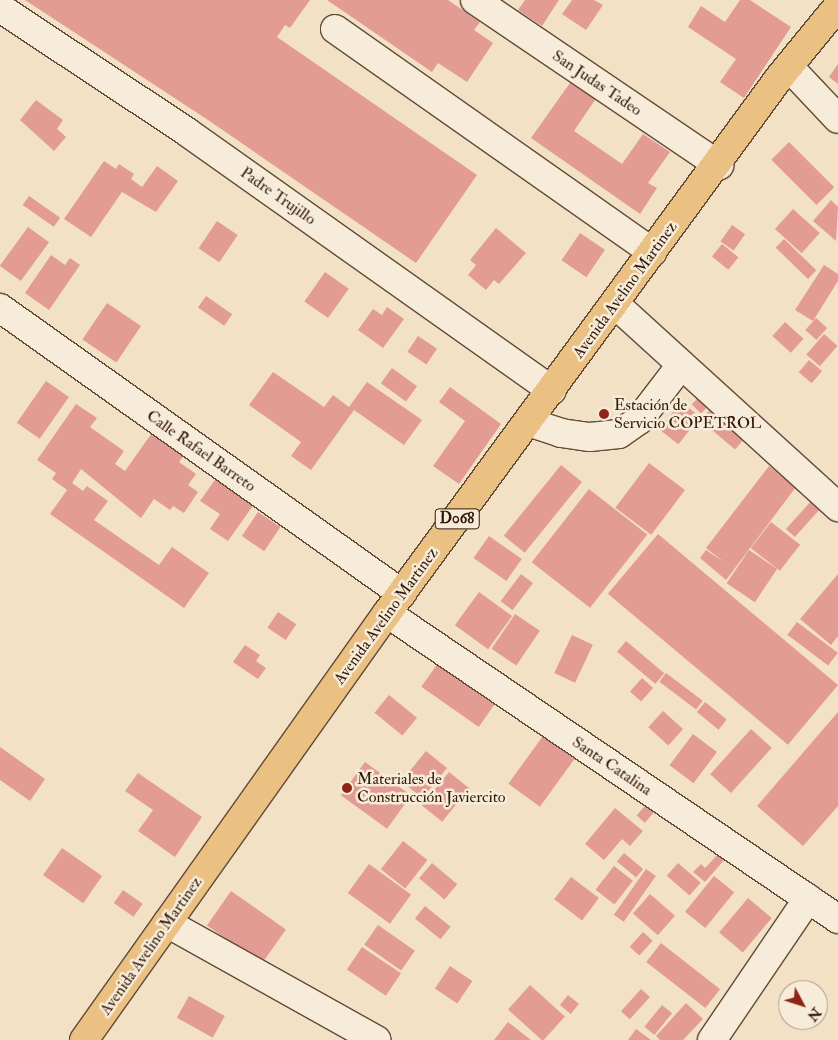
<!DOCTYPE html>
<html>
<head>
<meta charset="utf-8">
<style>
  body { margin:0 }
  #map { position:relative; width:838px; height:1040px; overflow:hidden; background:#f3e1c6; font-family:"IM FELL Double Pica",serif }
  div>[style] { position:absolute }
  .building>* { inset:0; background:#e39c93; transform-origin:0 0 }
  .roads { filter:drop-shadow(1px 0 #634a37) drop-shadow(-1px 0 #634a37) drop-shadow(0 1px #634a37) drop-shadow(0 -1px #634a37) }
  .minor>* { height:28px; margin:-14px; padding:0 14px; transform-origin:14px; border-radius:14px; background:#f7ecda }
  .major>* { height:28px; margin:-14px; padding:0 14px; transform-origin:14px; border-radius:14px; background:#eac083 }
  .dots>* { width:14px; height:14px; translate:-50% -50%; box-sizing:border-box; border:2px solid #f7ecda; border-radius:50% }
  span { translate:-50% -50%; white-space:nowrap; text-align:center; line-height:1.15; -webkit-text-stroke:5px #f7ecda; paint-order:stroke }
  .shield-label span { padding:1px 4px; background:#f7ecda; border:1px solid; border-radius:4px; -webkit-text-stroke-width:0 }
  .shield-label { font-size:15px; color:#331807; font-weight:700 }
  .street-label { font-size:16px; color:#331807 }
  .poi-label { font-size:16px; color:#331807 }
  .left { translate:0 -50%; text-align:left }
  .north { position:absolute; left:778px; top:980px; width:50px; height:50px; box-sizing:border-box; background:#f7ecda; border:1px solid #a99786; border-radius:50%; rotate:130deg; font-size:14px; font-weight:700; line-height:20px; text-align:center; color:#331807 }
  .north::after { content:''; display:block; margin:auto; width:18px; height:22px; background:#8f2418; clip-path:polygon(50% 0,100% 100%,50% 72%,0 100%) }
</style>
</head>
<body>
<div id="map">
  <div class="building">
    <i style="clip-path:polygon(25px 0,310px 0,290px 28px,285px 25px,277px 37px,477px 175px,416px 263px,208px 120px)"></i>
    <i style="clip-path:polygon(327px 0,448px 0,480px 22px,474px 30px,493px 43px,467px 82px,438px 63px,432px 72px)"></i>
    <i style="clip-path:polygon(525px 0,559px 0,542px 26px,518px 10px)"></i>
    <i style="clip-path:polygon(572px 0,594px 0,603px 5px,586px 30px,562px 14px)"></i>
    <i style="clip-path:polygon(740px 0,750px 0,791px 27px,744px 98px,720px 82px,736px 59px,688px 27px,701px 6px,725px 22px)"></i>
    <i style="clip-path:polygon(838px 64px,838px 84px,829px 77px)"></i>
    <i style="clip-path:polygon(572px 80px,597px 97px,574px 131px,622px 164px,643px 134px,670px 152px,648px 183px,657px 188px,640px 214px,531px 138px)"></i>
    <i style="clip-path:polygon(36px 100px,63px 120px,57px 129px,66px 137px,54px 151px,20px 120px)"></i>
    <i style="left:789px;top:142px;width:64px;height:25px;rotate:45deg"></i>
    <i style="clip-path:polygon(104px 161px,116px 169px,119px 164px,134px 174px,131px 179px,142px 187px,157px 166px,178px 181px,156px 212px,122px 192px,91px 237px,64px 219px)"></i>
    <i style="left:29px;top:196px;width:38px;height:11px;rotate:35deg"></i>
    <i style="clip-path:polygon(831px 200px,838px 207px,836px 241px,813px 221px)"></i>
    <i style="left:793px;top:209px;width:36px;height:27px;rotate:42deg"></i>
    <i style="left:217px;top:221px;width:25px;height:33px;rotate:34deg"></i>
    <i style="left:732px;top:225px;width:16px;height:20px;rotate:35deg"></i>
    <i style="left:28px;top:227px;width:26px;height:48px;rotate:36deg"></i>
    <i style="clip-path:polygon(496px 228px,526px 253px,499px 284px,494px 280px,486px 290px,468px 275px,476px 265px,470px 260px)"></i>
    <i style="left:580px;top:233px;width:30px;height:33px;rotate:34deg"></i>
    <i style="left:784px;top:239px;width:45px;height:12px;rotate:44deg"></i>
    <i style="left:722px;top:244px;width:21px;height:16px;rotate:39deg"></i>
    <i style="clip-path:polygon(51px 255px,65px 265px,70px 258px,80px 265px,49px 310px,25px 293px)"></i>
    <i style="clip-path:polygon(824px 265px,838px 274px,838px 281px,813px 321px,795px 310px)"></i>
    <i style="left:325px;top:272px;width:29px;height:36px;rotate:35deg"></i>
    <i style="left:206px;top:296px;width:32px;height:14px;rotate:35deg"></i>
    <i style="left:107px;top:303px;width:41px;height:44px;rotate:34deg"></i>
    <i style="clip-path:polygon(387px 307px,404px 319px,383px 348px,358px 330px,373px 309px,382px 315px)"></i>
    <i style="left:816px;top:318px;width:15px;height:16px;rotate:42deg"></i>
    <i style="left:785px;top:322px;width:25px;height:19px;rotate:42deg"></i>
    <i style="left:824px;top:334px;width:18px;height:27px;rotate:41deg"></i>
    <i style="left:418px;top:336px;width:23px;height:19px;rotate:34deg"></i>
    <i style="left:809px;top:360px;width:17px;height:16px;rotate:40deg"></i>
    <i style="left:392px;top:368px;width:31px;height:19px;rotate:36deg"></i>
    <i style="clip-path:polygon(273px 372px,324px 407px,333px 395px,349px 407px,367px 382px,422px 420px,404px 445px,354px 410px,311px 470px,291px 456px,301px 442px,249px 405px)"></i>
    <i style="left:46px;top:381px;width:28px;height:51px;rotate:35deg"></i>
    <i style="clip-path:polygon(450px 387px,501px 424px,459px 484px,433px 466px,465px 421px,439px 402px)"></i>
    <i style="left:703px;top:393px;width:13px;height:16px;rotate:45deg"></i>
    <i style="left:681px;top:402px;width:24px;height:35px;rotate:38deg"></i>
    <i style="clip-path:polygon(76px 404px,97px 418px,90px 427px,124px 451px,115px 464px,125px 471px,154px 430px,186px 453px,179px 462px,196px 474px,188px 485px,198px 492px,184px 513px,173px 506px,170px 510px,154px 499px,141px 518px,81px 469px,72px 483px,83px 491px,87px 486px,108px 501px,94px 520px,159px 565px,172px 547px,209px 573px,184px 608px,50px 514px,67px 490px,52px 479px,56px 473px,37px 460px)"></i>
    <i style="left:716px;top:404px;width:11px;height:16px;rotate:45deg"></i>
    <i style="left:725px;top:415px;width:30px;height:20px;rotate:40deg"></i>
    <i style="left:649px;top:463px;width:45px;height:56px;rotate:37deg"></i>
    <i style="left:561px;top:465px;width:27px;height:91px;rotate:39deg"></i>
    <i style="clip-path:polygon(769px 466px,796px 487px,726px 580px,700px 558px,706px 550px,724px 562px,706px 548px)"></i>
    <i style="clip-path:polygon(219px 474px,257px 500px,228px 541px,210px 529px,220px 514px,200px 501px)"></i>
    <i style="left:589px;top:489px;width:74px;height:93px;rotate:38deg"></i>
    <i style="left:812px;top:500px;width:12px;height:39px;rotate:42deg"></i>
    <i style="left:258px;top:512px;width:27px;height:29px;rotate:34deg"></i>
    <i style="left:771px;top:522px;width:37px;height:33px;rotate:38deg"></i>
    <i style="left:658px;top:534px;width:235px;height:78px;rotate:40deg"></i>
    <i style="left:489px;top:536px;width:40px;height:27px;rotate:35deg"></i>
    <i style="left:749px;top:550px;width:34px;height:40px;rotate:34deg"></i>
    <i style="left:521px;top:574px;width:15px;height:34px;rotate:37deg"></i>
    <i style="clip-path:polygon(838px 574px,838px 636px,831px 645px,800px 619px)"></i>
    <i style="left:479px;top:592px;width:41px;height:41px;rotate:36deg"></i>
    <i style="left:278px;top:612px;width:22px;height:19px;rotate:34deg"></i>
    <i style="left:515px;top:614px;width:30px;height:42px;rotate:34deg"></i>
    <i style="left:797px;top:622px;width:51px;height:16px;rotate:37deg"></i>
    <i style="left:572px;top:635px;width:23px;height:42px;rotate:25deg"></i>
    <i style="left:626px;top:641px;width:50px;height:14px;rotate:40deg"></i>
    <i style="clip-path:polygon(245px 645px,260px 655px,256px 661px,266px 668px,258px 679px,233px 662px)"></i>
    <i style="left:438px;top:663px;width:70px;height:29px;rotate:35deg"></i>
    <i style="left:666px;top:673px;width:46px;height:11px;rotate:37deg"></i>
    <i style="left:642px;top:678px;width:15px;height:18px;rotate:42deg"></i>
    <i style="left:389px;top:695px;width:36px;height:23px;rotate:39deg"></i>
    <i style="left:705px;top:702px;width:28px;height:13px;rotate:39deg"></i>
    <i style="left:663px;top:711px;width:27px;height:22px;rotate:42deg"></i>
    <i style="clip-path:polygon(838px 712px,838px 806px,803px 846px,757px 806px)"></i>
    <i style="left:751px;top:729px;width:28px;height:61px;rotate:42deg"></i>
    <i style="left:693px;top:734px;width:30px;height:39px;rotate:37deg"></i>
    <i style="left:543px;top:736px;width:39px;height:59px;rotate:36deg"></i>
    <i style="clip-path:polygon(0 747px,45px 779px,30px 801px,0 780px)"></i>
    <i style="left:426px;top:751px;width:27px;height:39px;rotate:39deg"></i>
    <i style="left:365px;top:762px;width:57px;height:41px;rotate:36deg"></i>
    <i style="left:449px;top:772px;width:26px;height:43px;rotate:39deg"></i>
    <i style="clip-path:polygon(138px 773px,202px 817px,175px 857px,138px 831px,153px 810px,125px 791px)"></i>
    <i style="left:651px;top:799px;width:11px;height:22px;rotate:41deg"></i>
    <i style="clip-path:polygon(615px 808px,643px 831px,630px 846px,622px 839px,604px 860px,585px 844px)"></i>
    <i style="left:403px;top:841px;width:31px;height:36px;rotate:38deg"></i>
    <i style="left:62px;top:848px;width:49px;height:33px;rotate:35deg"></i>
    <i style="clip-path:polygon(720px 852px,726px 858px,705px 882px,693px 872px,701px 864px,705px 868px)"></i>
    <i style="left:624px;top:853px;width:25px;height:11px;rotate:40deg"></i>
    <i style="left:432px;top:863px;width:33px;height:20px;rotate:40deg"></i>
    <i style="left:678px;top:863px;width:30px;height:17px;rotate:41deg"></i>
    <i style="left:369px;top:864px;width:52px;height:36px;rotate:36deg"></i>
    <i style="left:614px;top:866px;width:24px;height:30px;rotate:38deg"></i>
    <i style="left:646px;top:869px;width:12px;height:56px;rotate:35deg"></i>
    <i style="left:714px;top:876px;width:26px;height:46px;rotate:39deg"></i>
    <i style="left:571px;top:877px;width:35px;height:28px;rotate:37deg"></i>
    <i style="left:123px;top:890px;width:24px;height:16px;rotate:35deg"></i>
    <i style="left:231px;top:891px;width:67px;height:42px;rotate:35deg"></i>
    <i style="left:650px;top:894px;width:33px;height:26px;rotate:41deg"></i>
    <i style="left:748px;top:898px;width:31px;height:45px;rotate:40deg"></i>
    <i style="left:425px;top:906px;width:33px;height:16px;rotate:39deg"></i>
    <i style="left:378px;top:925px;width:45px;height:24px;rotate:35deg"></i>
    <i style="left:643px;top:932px;width:13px;height:20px;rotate:42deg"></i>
    <i style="left:661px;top:943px;width:75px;height:24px;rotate:38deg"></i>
    <i style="left:362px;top:947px;width:47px;height:27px;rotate:34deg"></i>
    <i style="left:450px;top:966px;width:27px;height:27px;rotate:34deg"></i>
    <i style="left:530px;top:985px;width:47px;height:33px;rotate:42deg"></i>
    <i style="left:641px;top:989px;width:12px;height:30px;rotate:42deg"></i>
    <i style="left:568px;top:995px;width:14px;height:13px;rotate:39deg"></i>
    <i style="left:189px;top:996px;width:41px;height:25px;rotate:29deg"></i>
    <i style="clip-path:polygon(686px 1003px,703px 1019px,683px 1040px,660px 1040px,656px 1036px)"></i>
    <i style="left:662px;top:1005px;width:13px;height:28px;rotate:39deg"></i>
    <i style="clip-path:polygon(508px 1022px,531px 1040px,494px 1040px)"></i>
    <i style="clip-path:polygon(636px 1029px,651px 1040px,628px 1040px)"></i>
  </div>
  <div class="roads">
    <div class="minor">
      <i style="left:475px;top:0;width:295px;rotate:34.1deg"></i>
      <i style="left:0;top:8px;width:224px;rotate:33.5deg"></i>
      <i style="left:187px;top:132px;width:447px;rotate:35.3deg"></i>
      <i style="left:335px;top:29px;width:388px;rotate:35.1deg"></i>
      <i style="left:789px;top:67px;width:71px;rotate:46.7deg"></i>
      <i style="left:615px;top:304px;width:302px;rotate:42.3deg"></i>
      <i style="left:0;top:308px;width:493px;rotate:35.4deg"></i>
      <i style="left:528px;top:422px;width:35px;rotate:18deg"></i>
      <i style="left:561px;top:433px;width:29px;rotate:8deg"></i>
      <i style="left:590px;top:437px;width:29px;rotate:-6deg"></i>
      <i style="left:619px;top:434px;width:24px;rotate:-35deg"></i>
      <i style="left:639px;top:420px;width:69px;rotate:-52.6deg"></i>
      <i style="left:387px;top:613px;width:545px;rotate:34.16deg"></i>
      <i style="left:167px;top:923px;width:240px;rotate:29.2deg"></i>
      <i style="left:712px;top:1040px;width:171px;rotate:-55.8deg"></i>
    </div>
    <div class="major">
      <i style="left:84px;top:1040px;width:524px;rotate:-54.64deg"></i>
      <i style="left:387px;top:613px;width:663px;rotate:-53.77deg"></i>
      <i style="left:779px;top:78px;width:93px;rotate:-50.7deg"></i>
    </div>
  </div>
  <div class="dots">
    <i style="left:604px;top:414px;background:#8f2418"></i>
    <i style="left:347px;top:788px;background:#8f2418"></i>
  </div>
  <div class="shield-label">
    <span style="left:457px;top:519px">D068</span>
  </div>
  <div class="street-label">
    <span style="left:597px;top:83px;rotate:34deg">San Judas Tadeo</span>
    <span style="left:278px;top:196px;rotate:35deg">Padre Trujillo</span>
    <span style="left:625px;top:290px;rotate:-54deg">Avenida Avelino Martinez</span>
    <span style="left:201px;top:451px;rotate:35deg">Calle Rafael Barreto</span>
    <span style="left:386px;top:616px;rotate:-54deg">Avenida Avelino Martinez</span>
    <span style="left:612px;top:766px;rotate:34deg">Santa Catalina</span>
    <span style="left:151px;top:946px;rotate:-55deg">Avenida Avelino Martinez</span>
  </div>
  <div class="poi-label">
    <span class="left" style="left:614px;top:414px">Estación de<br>Servicio COPETROL</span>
    <span class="left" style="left:357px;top:788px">Materiales de<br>Construcción Javiercito</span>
  </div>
  <div class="north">N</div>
</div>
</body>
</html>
